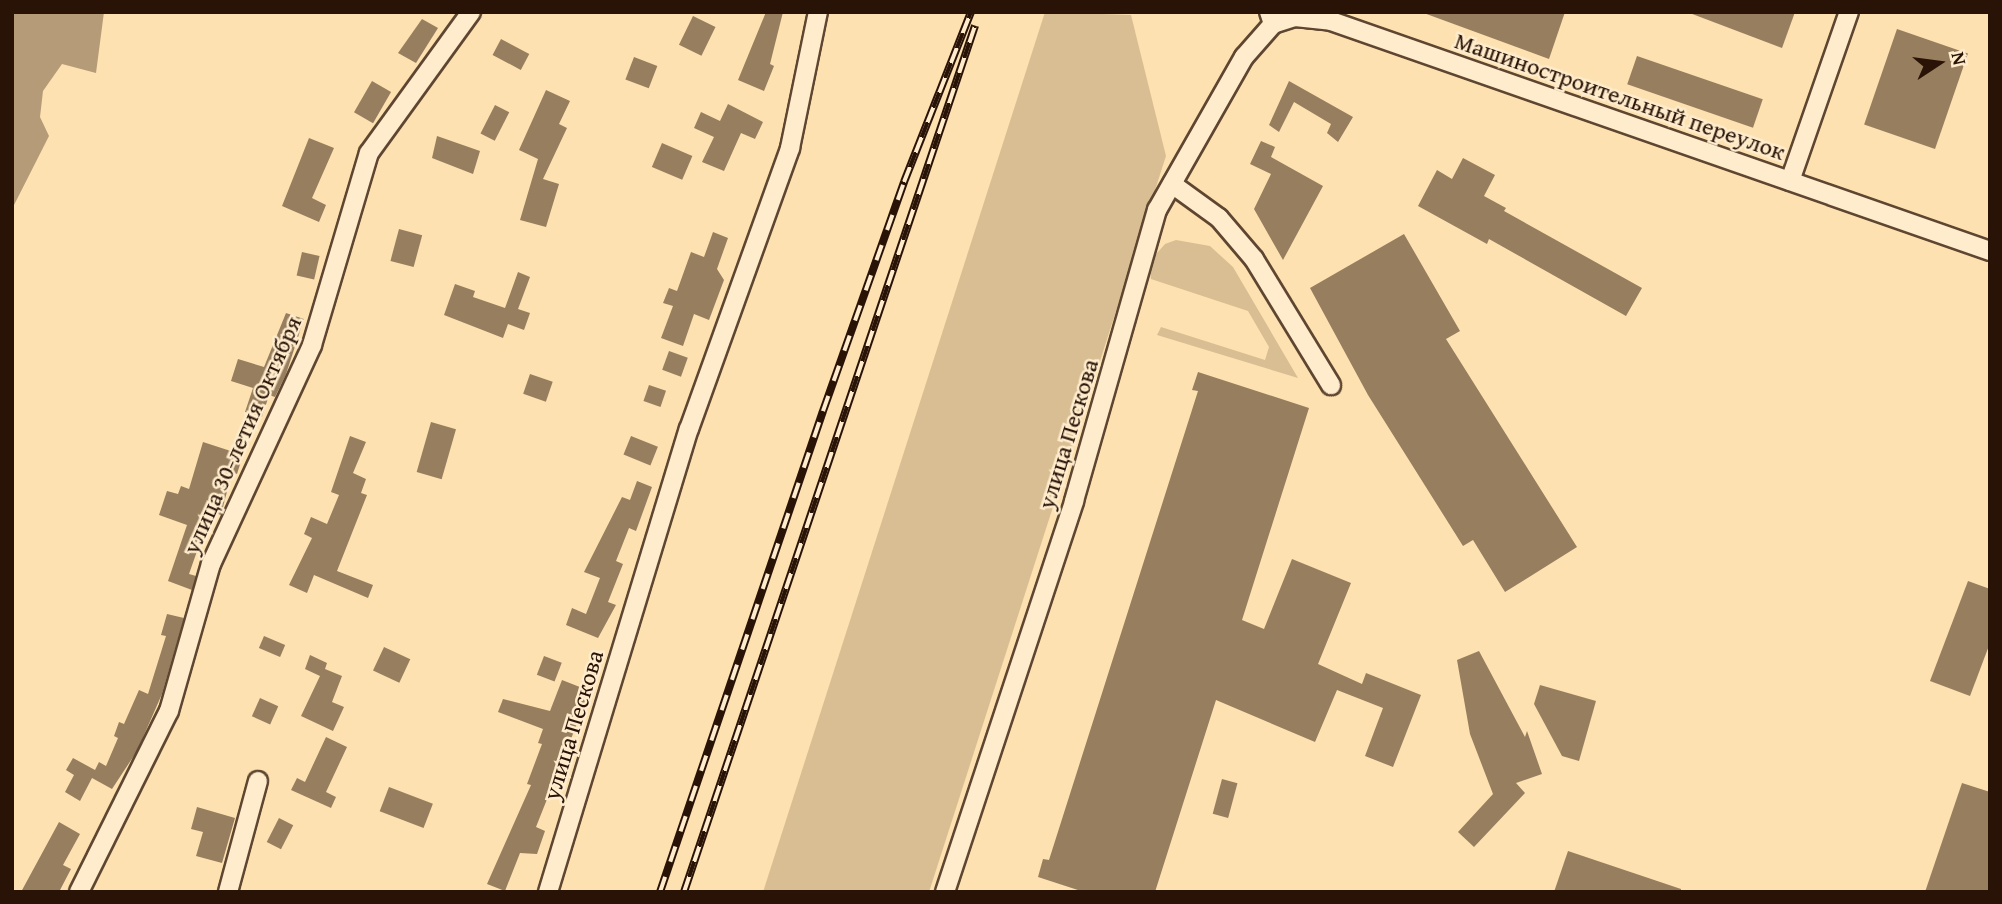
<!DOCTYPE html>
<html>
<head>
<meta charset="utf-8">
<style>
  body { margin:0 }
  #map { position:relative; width:2002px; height:904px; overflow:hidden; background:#fde1b0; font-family:"Gentium Book Plus",serif }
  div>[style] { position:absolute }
  .green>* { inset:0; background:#d9be93 }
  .water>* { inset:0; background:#b59b77 }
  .building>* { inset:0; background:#977e5f; transform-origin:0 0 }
  .roads { filter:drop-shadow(2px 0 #5e4631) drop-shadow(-2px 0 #5e4631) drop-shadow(0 2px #5e4631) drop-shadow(0 -2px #5e4631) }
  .minor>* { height:18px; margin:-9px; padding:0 9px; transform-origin:9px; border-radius:9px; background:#feeccc }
  .rail>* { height:8px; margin-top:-4px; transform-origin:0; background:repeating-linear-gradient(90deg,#feeccc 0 16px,#291307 0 32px); box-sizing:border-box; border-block:2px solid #291307 }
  span { translate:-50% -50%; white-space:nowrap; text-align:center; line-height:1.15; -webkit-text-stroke:5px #feeccc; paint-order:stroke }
  .street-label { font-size:24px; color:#291307 }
  .frame { position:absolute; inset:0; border:14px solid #291307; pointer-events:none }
  .north { position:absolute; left:1904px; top:28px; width:70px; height:70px; -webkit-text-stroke:5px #feeccc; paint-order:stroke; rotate:77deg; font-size:19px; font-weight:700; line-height:28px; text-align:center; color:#291307 }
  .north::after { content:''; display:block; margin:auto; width:24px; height:32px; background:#291307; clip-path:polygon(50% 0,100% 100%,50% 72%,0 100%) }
</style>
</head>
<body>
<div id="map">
  <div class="green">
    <i style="clip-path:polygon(1045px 12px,1131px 15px,1166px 156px,929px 892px,763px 892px)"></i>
    <i style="clip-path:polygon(1176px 240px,1210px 246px,1233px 267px,1298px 378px,1157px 335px,1161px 327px,1265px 360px,1269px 347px,1248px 311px,1151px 279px,1149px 262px,1165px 244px)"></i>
  </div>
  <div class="water">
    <i style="clip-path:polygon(12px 12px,104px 12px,96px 73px,62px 64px,43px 91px,40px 117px,49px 136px,12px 209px)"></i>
  </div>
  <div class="building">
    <i style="clip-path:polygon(766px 12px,783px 12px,770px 64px,774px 66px,764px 91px,738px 80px)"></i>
    <i style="clip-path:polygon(1421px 12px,1565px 12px,1549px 59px)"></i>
    <i style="clip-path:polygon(1687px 12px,1795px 12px,1782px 48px)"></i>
    <i style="left:693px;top:16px;width:25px;height:32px;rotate:26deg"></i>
    <i style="clip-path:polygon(422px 19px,438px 28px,416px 63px,398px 53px)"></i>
    <i style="left:1897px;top:29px;width:75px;height:101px;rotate:19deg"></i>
    <i style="left:501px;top:39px;width:32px;height:18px;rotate:28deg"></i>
    <i style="left:1637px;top:56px;width:133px;height:30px;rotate:19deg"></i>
    <i style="left:634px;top:57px;width:25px;height:24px;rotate:21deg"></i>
    <i style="left:372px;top:81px;width:22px;height:36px;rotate:30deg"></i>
    <i style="clip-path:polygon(1289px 81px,1353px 117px,1338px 142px,1327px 133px,1331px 124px,1294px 102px,1279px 132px,1269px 125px)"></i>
    <i style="clip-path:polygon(546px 90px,570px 101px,559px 124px,567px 128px,543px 179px,559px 184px,546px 227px,520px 220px,538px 159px,519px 150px)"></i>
    <i style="clip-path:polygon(728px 104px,763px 122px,755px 139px,741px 133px,724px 171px,702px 162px,714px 137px,694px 128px,701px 112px,720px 121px)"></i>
    <i style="left:495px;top:105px;width:16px;height:32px;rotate:27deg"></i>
    <i style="clip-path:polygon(437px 136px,480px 151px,473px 174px,432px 158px)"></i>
    <i style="clip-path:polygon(309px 138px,334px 148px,312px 198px,326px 205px,319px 222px,282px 206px)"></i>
    <i style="clip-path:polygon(1261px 141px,1275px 147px,1271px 157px,1323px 186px,1283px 260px,1254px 209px,1271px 174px,1250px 164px)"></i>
    <i style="left:662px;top:143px;width:33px;height:26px;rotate:23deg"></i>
    <i style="clip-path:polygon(1463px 158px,1495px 175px,1484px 196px,1506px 208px,1504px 211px,1642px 288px,1626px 316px,1489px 239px,1487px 244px,1418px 206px,1437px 170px,1452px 179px)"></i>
    <i style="left:399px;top:229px;width:24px;height:33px;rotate:15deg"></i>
    <i style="clip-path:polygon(713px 232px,728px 238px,717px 269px,724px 280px,709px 320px,694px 314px,683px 346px,661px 338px,673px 306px,663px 303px,669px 288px,677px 291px,691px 252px,704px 257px)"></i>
    <i style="clip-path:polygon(1404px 234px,1460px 331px,1446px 339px,1577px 547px,1505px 592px,1473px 540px,1463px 546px,1368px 395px,1310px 288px)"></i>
    <i style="left:302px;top:252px;width:18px;height:24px;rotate:13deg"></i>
    <i style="clip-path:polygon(518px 272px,530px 277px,518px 309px,530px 313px,524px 330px,508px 324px,503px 338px,444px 315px,455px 284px,475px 291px,473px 297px,505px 308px)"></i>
    <i style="clip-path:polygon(286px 313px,304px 319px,286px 374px,275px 397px,269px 395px,262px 417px,245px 412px,253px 388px,231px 381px,238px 359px,264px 367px)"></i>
    <i style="left:669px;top:351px;width:20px;height:20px;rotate:20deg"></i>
    <i style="clip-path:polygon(1198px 372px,1309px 408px,1242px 620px,1264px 629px,1292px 559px,1351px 583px,1318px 664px,1362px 684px,1366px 673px,1421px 695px,1393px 767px,1365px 756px,1383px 708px,1337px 690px,1315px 742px,1216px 700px,1155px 892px,1084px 892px,1038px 877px,1043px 859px,1049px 860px,1198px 391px,1192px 390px)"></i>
    <i style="left:530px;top:374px;width:24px;height:21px;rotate:19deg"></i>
    <i style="left:649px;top:385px;width:18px;height:17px;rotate:19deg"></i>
    <i style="left:431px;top:422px;width:26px;height:52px;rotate:16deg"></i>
    <i style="clip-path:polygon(350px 436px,366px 442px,353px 473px,366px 479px,361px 493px,367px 495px,337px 571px,373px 585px,368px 598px,314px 575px,307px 593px,289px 585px,312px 538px,304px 534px,311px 517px,327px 524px,339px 495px,331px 492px)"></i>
    <i style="left:631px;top:436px;width:29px;height:20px;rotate:22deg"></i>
    <i style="clip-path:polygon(203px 442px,243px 455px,237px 474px,232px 472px,221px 515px,215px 513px,208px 535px,203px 534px,189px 574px,196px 576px,192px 590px,168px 581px,187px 525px,159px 515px,167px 491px,178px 494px,181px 486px,189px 489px)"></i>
    <i style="clip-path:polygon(637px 481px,652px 487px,636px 531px,629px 528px,616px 561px,623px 564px,608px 602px,616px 605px,598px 638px,566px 625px,572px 608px,586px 614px,600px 578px,584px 572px,622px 497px,630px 500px)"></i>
    <i style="clip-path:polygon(1968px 581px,1990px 589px,1990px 643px,1970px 696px,1930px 681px)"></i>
    <i style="clip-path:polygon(167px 614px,184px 618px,162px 694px,137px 751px,112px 789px,92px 778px,80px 801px,65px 792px,74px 775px,66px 770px,73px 758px,95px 770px,99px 762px,106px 766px,118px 738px,114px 736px,119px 722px,124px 724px,139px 690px,148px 694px,166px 636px,161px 635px)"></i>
    <i style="left:264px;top:636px;width:23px;height:13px;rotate:23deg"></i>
    <i style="left:384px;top:647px;width:29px;height:26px;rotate:25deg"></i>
    <i style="clip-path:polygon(1479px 651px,1525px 737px,1527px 731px,1542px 774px,1516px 783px,1525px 793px,1474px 847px,1458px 832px,1493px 794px,1470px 734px,1457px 660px)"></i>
    <i style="clip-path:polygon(310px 655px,327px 663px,325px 669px,342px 676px,332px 702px,344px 707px,333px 731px,301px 716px,320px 676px,305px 669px)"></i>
    <i style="left:544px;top:656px;width:19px;height:20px;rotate:21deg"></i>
    <i style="clip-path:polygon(562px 680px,590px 691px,536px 827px,545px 831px,537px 854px,520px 853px,505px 891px,487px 884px,531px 785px,527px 784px,542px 744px,538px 743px,543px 729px,498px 712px,503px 699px,550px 711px)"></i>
    <i style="clip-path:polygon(1540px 685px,1596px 701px,1579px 761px,1562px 756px,1534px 704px)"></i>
    <i style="left:260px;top:698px;width:20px;height:20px;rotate:24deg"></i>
    <i style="clip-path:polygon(326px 737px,347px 747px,326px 792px,336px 797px,331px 808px,291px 790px,297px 778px,305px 782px)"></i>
    <i style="left:1222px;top:779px;width:16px;height:36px;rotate:15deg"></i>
    <i style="clip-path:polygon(1962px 783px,1990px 792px,1990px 892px,1925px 892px)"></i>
    <i style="left:389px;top:787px;width:47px;height:26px;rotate:21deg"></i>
    <i style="clip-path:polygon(197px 807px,235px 818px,222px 863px,196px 856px,203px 832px,191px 829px)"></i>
    <i style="left:279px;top:818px;width:16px;height:27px;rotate:27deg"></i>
    <i style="clip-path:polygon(59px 822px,80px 834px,63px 865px,71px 869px,59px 892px,21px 892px)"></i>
    <i style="clip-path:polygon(1568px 851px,1681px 889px,1681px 892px,1554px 892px)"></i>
  </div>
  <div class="roads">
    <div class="minor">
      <i style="left:1273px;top:24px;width:23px;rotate:-18deg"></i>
      <i style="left:1295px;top:17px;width:36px;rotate:6deg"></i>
      <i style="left:1331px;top:21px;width:698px;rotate:19.24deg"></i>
      <i style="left:1790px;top:181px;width:179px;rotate:-70.8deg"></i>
      <i style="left:1172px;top:184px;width:58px;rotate:35.9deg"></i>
      <i style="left:1219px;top:218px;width:54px;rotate:49.5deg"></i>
      <i style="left:1254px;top:259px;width:148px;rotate:58.6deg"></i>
      <i style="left:79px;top:892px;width:202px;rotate:-63.6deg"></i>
      <i style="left:169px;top:711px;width:153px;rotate:-74.1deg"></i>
      <i style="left:211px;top:564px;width:241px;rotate:-65.2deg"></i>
      <i style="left:312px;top:345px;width:200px;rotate:-73.5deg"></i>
      <i style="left:369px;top:153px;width:174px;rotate:-54.1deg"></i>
      <i style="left:228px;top:892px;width:115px;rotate:-74.9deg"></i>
      <i style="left:548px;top:892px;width:484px;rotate:-73.1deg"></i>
      <i style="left:689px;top:429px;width:299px;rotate:-70.2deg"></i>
      <i style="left:790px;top:148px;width:139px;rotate:-78.4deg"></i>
      <i style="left:945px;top:892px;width:412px;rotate:-71.7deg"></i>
      <i style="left:1074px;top:501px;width:303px;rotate:-74.1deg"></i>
      <i style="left:1157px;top:210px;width:176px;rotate:-60.4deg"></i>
      <i style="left:1244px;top:57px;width:44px;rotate:-48.7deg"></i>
      <i style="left:1273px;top:24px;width:13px;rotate:-108deg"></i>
    </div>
  </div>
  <div class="rail">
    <i style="left:660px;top:892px;width:508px;rotate:-71.28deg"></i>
    <i style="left:823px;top:411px;width:243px;rotate:-70.5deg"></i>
    <i style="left:904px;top:182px;width:183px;rotate:-68.5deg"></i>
    <i style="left:684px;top:892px;width:914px;rotate:-71.43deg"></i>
  </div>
  <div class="street-label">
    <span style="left:1620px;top:96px;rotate:19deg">Машиностроительный переулок</span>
    <span style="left:1068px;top:434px;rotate:-73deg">улица Пескова</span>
    <span style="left:242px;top:435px;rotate:-66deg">улица 30-летия Октября</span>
    <span style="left:573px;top:725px;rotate:-73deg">улица Пескова</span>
  </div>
  <div class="frame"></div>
  <div class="north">N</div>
</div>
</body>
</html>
